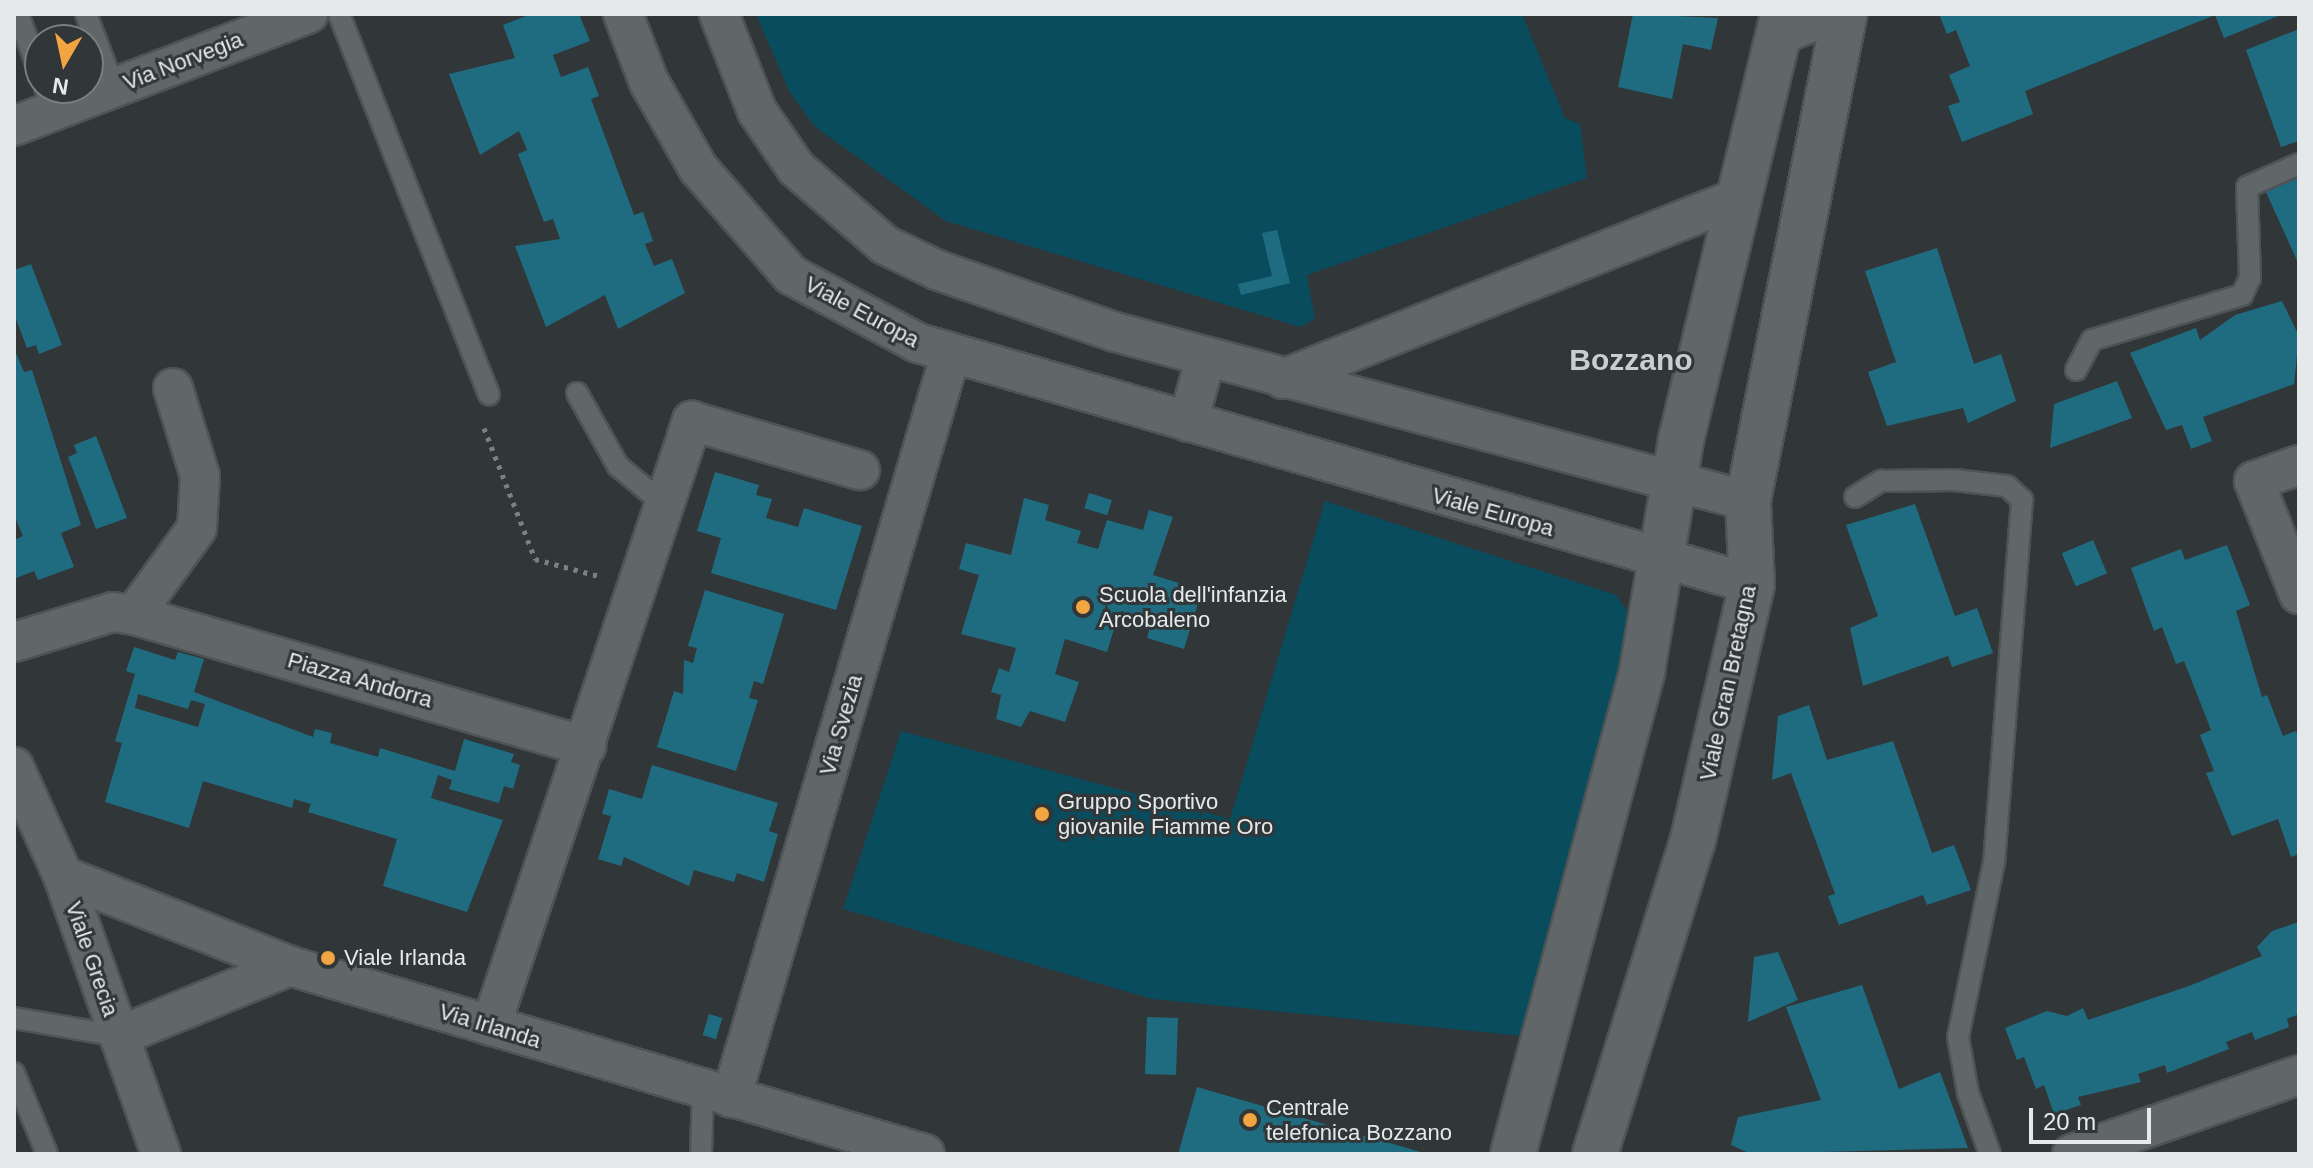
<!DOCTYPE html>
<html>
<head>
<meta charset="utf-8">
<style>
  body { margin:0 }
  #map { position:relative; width:2313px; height:1168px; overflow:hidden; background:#313638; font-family:Arial,sans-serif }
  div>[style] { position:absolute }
  .green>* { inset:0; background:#084c5d }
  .building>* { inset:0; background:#1f6c80; transform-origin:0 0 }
  .path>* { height:5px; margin-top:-2.5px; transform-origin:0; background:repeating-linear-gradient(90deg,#7c8082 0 4px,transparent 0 10px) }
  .roads { filter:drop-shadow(2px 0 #4e5354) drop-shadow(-2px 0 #4e5354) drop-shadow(0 2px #4e5354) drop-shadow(0 -2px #4e5354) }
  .service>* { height:20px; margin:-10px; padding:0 10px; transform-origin:10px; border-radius:10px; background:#616769 }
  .minor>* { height:38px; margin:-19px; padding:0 19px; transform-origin:19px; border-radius:19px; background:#616769 }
  .tertiary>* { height:44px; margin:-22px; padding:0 22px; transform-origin:22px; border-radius:22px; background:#616769 }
  .dots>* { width:22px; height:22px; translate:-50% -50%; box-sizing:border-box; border:4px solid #313638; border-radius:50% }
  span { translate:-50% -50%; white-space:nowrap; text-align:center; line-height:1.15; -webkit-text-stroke:6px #313638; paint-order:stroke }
  .street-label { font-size:22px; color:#e6e9ea }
  .poi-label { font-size:22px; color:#e6e9ea }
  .left { translate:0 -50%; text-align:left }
  .district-label { font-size:30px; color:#c9cfd1; font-weight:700 }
  .frame { position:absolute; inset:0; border:16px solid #e6e9ea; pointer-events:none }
  .north { position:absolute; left:24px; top:24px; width:80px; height:80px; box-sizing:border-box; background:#313638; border:2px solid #797e7f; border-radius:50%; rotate:189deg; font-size:22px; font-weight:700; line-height:32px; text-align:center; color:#e6e9ea }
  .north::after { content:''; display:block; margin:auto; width:28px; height:36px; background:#f2a540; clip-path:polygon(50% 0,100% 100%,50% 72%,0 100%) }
  .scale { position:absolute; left:2029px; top:1108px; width:122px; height:36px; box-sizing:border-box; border:4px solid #e6e9ea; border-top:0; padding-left:10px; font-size:24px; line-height:28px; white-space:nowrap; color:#e6e9ea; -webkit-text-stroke:6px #313638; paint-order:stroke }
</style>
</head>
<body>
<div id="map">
  <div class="green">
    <i style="clip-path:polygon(756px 14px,1522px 14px,1565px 118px,1580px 124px,1587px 178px,1307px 275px,1315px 319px,1300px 327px,946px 221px,814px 126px,789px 91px)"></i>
    <i style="clip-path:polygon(1325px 501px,1616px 595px,1638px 627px,1523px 1036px,1152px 999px,843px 909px,901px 731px,1230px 819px)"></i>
  </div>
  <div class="building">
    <i style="clip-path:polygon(531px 14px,579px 14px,590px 41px,553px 55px,561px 77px,588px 67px,599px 96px,591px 99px,634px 215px,643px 212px,653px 241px,645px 244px,654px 266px,672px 259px,685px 293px,618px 329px,605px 295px,546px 327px,515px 246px,560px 239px,553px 219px,544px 222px,518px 154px,527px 150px,519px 131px,480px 155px,449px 74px,515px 58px,503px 25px)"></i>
    <i style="clip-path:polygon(1633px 14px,1718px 18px,1711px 50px,1683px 44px,1672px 99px,1618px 87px)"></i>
    <i style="clip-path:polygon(1939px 14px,2283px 14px,2224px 38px,2215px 15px,2025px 91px,2033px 114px,1962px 142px,1948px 106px,1960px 102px,1949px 75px,1970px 66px,1956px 30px,1947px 34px)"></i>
    <i style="clip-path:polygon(2299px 29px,2299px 141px,2281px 147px,2246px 50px)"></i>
    <i style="clip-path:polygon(2299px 178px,2299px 265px,2265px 190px)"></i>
    <i style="clip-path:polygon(1277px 230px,1290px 283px,1241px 295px,1238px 284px,1272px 276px,1262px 233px)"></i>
    <i style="clip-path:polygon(1937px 248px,1974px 364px,2001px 354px,2016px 401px,1968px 423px,1963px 408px,1887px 426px,1868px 372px,1896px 362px,1865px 271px)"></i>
    <i style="clip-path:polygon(31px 264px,62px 345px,39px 354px,36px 345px,27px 348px,14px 314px,14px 270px)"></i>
    <i style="clip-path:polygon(2282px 301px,2299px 336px,2294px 384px,2203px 417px,2212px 441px,2191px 449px,2182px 425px,2166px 430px,2130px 353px,2196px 328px,2200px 340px,2235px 315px)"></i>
    <i style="clip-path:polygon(14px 348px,24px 372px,32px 370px,81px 525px,61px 533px,74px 567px,38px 580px,34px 571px,14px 579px,14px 540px,23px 536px,14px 515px)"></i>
    <i style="clip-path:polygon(2117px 381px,2132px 418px,2050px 448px,2054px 404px)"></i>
    <i style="clip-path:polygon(96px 436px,127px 518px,96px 529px,68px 457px,77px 453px,74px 445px)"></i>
    <i style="clip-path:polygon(715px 472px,759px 485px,756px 495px,772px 499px,766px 518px,798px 527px,804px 508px,862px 526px,836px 610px,711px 573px,721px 538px,697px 531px)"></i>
    <i style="left:1089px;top:493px;width:24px;height:16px;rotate:17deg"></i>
    <i style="clip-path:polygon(1024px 498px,1049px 505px,1045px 520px,1081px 531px,1077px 543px,1098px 549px,1107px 520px,1143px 530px,1149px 510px,1173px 517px,1153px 575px,1179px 583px,1175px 594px,1199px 600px,1184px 649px,1147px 638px,1151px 623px,1119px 613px,1107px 652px,1065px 639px,1055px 674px,1079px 682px,1065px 722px,1030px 711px,1021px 727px,996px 719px,1001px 695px,991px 692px,999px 668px,1009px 672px,1016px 648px,961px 634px,979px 575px,959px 569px,966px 543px,1011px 555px)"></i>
    <i style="clip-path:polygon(1915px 504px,1955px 616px,1977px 608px,1993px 653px,1952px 667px,1948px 656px,1863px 686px,1850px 628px,1878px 616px,1846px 525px)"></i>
    <i style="left:2093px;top:540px;width:36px;height:34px;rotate:67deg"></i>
    <i style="clip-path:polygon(2227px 545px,2250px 605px,2236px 611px,2262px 697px,2267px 695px,2283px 736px,2296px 731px,2299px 739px,2299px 854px,2291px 857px,2278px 819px,2232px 836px,2206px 773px,2214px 771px,2200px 735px,2211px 730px,2184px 661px,2176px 664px,2162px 627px,2154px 631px,2131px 568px,2181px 549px,2185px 560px)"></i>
    <i style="clip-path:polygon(705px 590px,784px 614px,763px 684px,754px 681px,749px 698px,758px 700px,736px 771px,657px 747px,674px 691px,683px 694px,684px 660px,693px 663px,697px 648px,688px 646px)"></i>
    <i style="clip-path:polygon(evenodd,134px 647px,175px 660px,178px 652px,204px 659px,194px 692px,313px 737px,315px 729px,332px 733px,330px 743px,378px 757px,380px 748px,455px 771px,464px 739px,514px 754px,511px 762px,520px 765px,513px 789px,504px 786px,499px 803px,449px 789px,452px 780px,438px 775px,431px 798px,503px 820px,467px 912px,383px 886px,397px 839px,308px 812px,311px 804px,294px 799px,292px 808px,203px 781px,189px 828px,105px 802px,122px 743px,115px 741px,135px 674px,126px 671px,134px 647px,138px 694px,188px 709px,191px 700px,205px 704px,198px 727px,135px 708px,138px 694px)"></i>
    <i style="clip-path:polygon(1809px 705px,1827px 760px,1893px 741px,1932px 853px,1954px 845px,1971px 890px,1927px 905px,1923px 895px,1839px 925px,1828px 896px,1835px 894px,1791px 773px,1772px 780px,1778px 716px)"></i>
    <i style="clip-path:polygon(652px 765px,778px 803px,769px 831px,778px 834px,764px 882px,737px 873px,734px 882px,694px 870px,689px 886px,624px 857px,621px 866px,598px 859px,611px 816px,602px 814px,609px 789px,642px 799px)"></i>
    <i style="clip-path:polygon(2299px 922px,2299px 1014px,2287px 1019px,2289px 1027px,2255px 1040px,2252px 1032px,2226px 1042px,2229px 1049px,2167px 1073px,2165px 1065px,2138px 1074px,2141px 1082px,2078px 1097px,2081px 1105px,2054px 1114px,2044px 1085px,2036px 1089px,2024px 1057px,2017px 1060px,2005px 1028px,2047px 1011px,2067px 1016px,2083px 1008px,2088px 1020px,2189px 986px,2262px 956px,2257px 947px,2272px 931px)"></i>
    <i style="clip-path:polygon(1778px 952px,1798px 1000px,1748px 1022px,1754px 957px)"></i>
    <i style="clip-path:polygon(1862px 985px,1899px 1089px,1940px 1072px,1968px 1148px,1751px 1154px,1731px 1145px,1738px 1117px,1821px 1100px,1786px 1007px)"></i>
    <i style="left:709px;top:1014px;width:14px;height:22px;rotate:17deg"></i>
    <i style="left:1147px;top:1017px;width:31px;height:57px;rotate:2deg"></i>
    <i style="clip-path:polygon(1197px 1087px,1424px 1153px,1424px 1154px,1178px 1154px)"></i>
  </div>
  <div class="path">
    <i style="left:484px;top:428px;width:141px;rotate:68.7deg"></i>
    <i style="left:535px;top:559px;width:66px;rotate:14.9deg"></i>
  </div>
  <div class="roads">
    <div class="service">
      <i style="left:18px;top:14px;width:64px;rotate:69.9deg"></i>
      <i style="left:86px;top:14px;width:79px;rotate:69.3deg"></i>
      <i style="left:339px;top:14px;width:409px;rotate:68.5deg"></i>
      <i style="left:45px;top:88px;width:25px;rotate:69deg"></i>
      <i style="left:2076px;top:370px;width:34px;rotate:-62deg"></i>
      <i style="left:2092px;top:340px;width:157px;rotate:-16.7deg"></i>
      <i style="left:2242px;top:295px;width:19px;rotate:-65deg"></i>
      <i style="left:2250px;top:278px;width:91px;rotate:-91.9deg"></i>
      <i style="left:2247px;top:187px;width:57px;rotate:-23.9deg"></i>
      <i style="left:577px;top:393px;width:84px;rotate:60.7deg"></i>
      <i style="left:618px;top:466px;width:61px;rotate:39.7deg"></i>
      <i style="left:1855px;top:497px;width:31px;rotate:-32deg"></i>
      <i style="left:1881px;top:481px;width:73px;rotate:-0.8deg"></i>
      <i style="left:1954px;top:480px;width:53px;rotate:6.5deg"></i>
      <i style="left:2007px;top:486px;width:21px;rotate:43deg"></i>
      <i style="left:2022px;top:500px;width:363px;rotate:94.4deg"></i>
      <i style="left:1994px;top:862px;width:179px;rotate:101.6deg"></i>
      <i style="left:1958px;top:1037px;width:57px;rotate:79.9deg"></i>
      <i style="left:1968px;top:1093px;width:65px;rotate:70.2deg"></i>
      <i style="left:14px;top:1018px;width:107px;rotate:9.7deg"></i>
      <i style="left:14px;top:1073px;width:87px;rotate:67.8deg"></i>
      <i style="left:701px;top:1154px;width:64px;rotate:-88.2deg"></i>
    </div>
    <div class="minor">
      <i style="left:623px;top:14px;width:73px;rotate:69.1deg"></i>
      <i style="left:649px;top:82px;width:99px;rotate:60.3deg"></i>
      <i style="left:698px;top:168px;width:142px;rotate:49deg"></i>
      <i style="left:791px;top:275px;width:144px;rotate:28.2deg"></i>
      <i style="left:918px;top:343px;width:868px;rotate:16.12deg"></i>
      <i style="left:719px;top:14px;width:104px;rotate:68.6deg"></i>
      <i style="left:757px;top:111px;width:69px;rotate:55.6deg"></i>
      <i style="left:796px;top:168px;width:118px;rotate:40.9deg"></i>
      <i style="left:885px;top:245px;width:58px;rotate:25.7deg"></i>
      <i style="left:937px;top:270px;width:188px;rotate:19.2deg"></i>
      <i style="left:1115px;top:332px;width:655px;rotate:14.95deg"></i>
      <i style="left:1779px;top:35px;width:58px;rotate:-21.3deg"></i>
      <i style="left:14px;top:126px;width:315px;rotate:-20.9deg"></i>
      <i style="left:1283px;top:379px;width:492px;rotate:-21.7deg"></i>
      <i style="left:1188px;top:422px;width:67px;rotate:-74.5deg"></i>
      <i style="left:2299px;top:465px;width:48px;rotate:160.4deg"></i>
      <i style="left:2254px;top:481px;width:122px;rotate:68.3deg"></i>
      <i style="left:134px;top:615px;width:107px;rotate:-54.1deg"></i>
      <i style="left:197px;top:528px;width:52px;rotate:-86.7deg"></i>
      <i style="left:200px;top:476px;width:92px;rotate:-107.1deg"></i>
      <i style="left:14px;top:642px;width:103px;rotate:-16.9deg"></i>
      <i style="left:113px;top:612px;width:21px;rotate:8deg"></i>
      <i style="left:134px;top:615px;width:471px;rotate:16.2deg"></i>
      <i style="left:14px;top:767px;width:120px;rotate:65.8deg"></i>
      <i style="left:63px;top:876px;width:295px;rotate:70.6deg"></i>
      <i style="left:63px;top:876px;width:244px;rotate:21.6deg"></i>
      <i style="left:290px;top:966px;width:662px;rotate:16.49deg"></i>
      <i style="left:491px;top:1026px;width:638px;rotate:-71.62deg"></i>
      <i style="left:692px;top:421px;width:175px;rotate:16.3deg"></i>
      <i style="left:119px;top:1036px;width:185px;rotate:-22.3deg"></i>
      <i style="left:731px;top:1098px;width:777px;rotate:-73.55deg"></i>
      <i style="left:2072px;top:1154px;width:240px;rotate:-19.2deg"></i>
    </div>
    <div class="tertiary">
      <i style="left:1513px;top:1154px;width:500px;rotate:-75deg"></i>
      <i style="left:1642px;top:671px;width:234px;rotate:-80.4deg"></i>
      <i style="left:1681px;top:440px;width:438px;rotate:-76.5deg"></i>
      <i style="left:1595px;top:1154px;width:329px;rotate:-72.7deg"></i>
      <i style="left:1693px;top:840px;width:263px;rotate:-77deg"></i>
      <i style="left:1752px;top:584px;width:83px;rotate:-92.8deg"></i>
      <i style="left:1748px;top:501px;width:496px;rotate:-78.8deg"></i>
    </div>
  </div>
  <div class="dots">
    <i style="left:1083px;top:607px;background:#f2a540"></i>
    <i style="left:1042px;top:814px;background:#f2a540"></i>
    <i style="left:328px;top:958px;background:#f2a540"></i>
    <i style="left:1250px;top:1120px;background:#f2a540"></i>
  </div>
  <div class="street-label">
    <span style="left:183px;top:61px;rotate:-21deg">Via Norvegia</span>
    <span style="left:862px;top:312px;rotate:28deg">Viale Europa</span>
    <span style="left:1493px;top:512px;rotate:16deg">Viale Europa</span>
    <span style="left:360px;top:680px;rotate:16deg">Piazza Andorra</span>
    <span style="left:1728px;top:683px;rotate:-78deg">Viale Gran Bretagna</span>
    <span style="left:841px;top:725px;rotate:-74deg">Via Svezia</span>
    <span style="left:92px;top:959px;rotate:71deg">Viale Grecia</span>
    <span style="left:490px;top:1026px;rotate:17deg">Via Irlanda</span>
  </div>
  <div class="poi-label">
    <span class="left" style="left:1099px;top:607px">Scuola dell'infanzia<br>Arcobaleno</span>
    <span class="left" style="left:1058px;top:814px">Gruppo Sportivo<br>giovanile Fiamme Oro</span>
    <span class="left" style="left:344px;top:958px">Viale Irlanda</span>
    <span class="left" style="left:1266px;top:1120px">Centrale<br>telefonica Bozzano</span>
  </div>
  <div class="district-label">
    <span style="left:1631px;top:360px">Bozzano</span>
  </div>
  <div class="frame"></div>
  <div class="north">N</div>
  <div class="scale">20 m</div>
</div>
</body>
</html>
